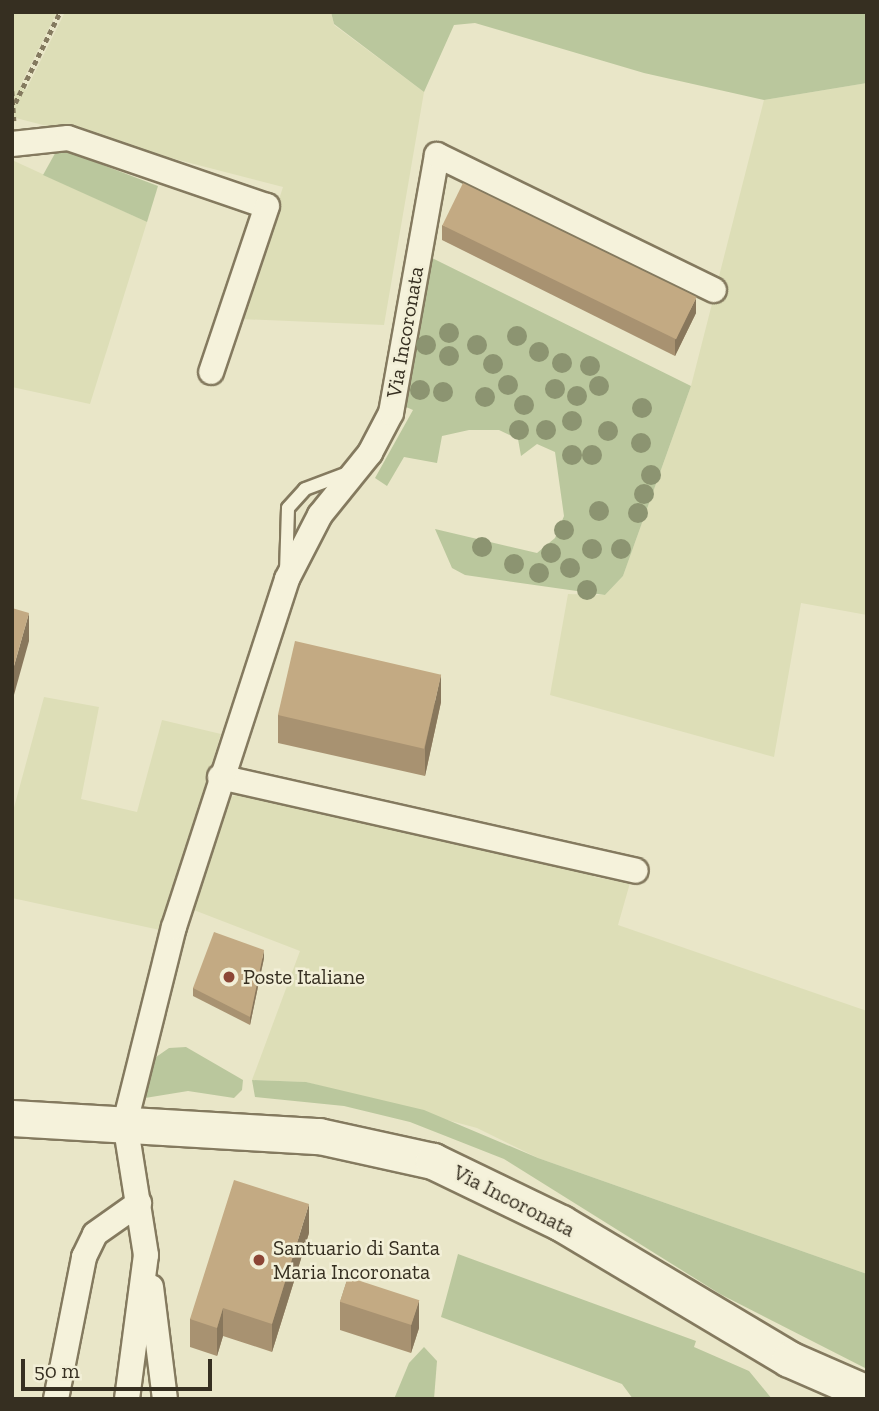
<!DOCTYPE html>
<html>
<head>
<meta charset="utf-8">
<style>
  body { margin:0 }
  #map { position:relative; width:879px; height:1411px; overflow:hidden; background:#e9e6c8; font-family:"Zilla Slab",serif }
  div>[style] { position:absolute }
  .farmland>* { inset:0; background:#dddeb7 }
  .green>* { inset:0; background:#bac79d }
  .path>* { height:4.5px; margin-top:-2.25px; transform-origin:0; background:repeating-linear-gradient(90deg,#847a5f 0 5px,transparent 0 8.5px) }
  .roads { filter:drop-shadow(2px 0 #847a5f) drop-shadow(-2px 0 #847a5f) drop-shadow(0 2px #847a5f) drop-shadow(0 -2px #847a5f) }
  .lane>* { height:12px; margin:-6px; padding:0 6px; transform-origin:6px; border-radius:6px; background:#f5f2db }
  .street>* { height:24px; margin:-12px; padding:0 12px; transform-origin:12px; border-radius:12px; background:#f5f2db }
  .secondary>* { height:35px; margin:-17.5px; padding:0 17.5px; transform-origin:17.5px; border-radius:17.5px; background:#f5f2db }
  .trees>* { width:20px; height:20px; margin:-10px; border-radius:50%; background:#8c9471 }
  .wall>* { inset:0; background:#a89271 }
  .shaded-wall>* { inset:0; background:#88775c }
  .building>* { inset:0; background:#c3aa83; transform-origin:0 0 }
  .dots>* { width:19px; height:19px; translate:-50% -50%; box-sizing:border-box; border:4px solid #f2efd7; border-radius:50% }
  span { translate:-50% -50%; white-space:nowrap; text-align:center; line-height:1.15; -webkit-text-stroke:5px #f2efd7; paint-order:stroke }
  .street-label { font-size:21px; color:#362f21 }
  .poi-label { font-size:21px; color:#362f21 }
  .left { translate:0 -50%; text-align:left }
  .frame { position:absolute; inset:0; border:14px solid #362f21; pointer-events:none }
  .scale { position:absolute; left:21px; top:1359px; width:191px; height:32px; box-sizing:border-box; border:4px solid #362f21; border-top:0; padding-left:9px; font-size:21px; line-height:24px; white-space:nowrap; color:#362f21; -webkit-text-stroke:5px #f2efd7; paint-order:stroke }
</style>
</head>
<body>
<div id="map">
  <div class="farmland">
    <i style="clip-path:polygon(12px 12px,57px 12px,20px 86px,26px 90px,65px 12px,331px 12px,334px 25px,424px 92px,384px 325px,240px 319px,283px 187px,12px 117px)"></i>
    <i style="clip-path:polygon(867px 83px,867px 615px,801px 603px,774px 757px,550px 695px,568px 594px,605px 595px,623px 576px,691px 386px,764px 100px)"></i>
    <i style="clip-path:polygon(12px 160px,147px 222px,90px 404px,12px 387px)"></i>
    <i style="clip-path:polygon(44px 697px,99px 707px,81px 799px,137px 812px,162px 720px,221px 734px,160px 930px,12px 898px,12px 815px)"></i>
    <i style="clip-path:polygon(246px 790px,594px 868px,594px 877px,630px 883px,618px 925px,867px 1011px,867px 1274px,538px 1158px,477px 1128px,306px 1082px,252px 1080px,300px 951px,186px 907px,227px 799px)"></i>
  </div>
  <div class="green">
    <i style="clip-path:polygon(331px 12px,867px 12px,867px 83px,764px 100px,644px 73px,475px 23px,454px 25px,424px 92px,334px 24px)"></i>
    <i style="clip-path:polygon(58px 148px,158px 186px,147px 222px,43px 175px)"></i>
    <i style="clip-path:polygon(432px 258px,691px 386px,623px 576px,605px 595px,465px 575px,452px 568px,435px 529px,537px 553px,555px 538px,564px 516px,555px 452px,537px 444px,521px 456px,518px 439px,499px 430px,469px 430px,442px 436px,437px 463px,404px 457px,387px 486px,375px 478px,413px 410px,406px 407px)"></i>
    <i style="clip-path:polygon(186px 1047px,243px 1080px,242px 1090px,234px 1098px,188px 1091px,145px 1098px,140px 1093px,149px 1062px,169px 1048px)"></i>
    <i style="clip-path:polygon(252px 1080px,306px 1082px,424px 1110px,538px 1158px,867px 1274px,867px 1369px,720px 1294px,504px 1159px,410px 1122px,344px 1106px,255px 1097px)"></i>
    <i style="clip-path:polygon(458px 1254px,696px 1341px,694px 1347px,749px 1371px,772px 1399px,633px 1399px,622px 1384px,441px 1317px)"></i>
    <i style="clip-path:polygon(424px 1347px,437px 1361px,434px 1399px,394px 1399px,409px 1363px)"></i>
  </div>
  <div class="path">
    <i style="left:12px;top:91px;width:30px;rotate:86deg"></i>
    <i style="left:15px;top:103px;width:102px;rotate:-63.7deg"></i>
  </div>
  <div class="roads">
    <div class="lane">
      <i style="left:286px;top:572px;width:64px;rotate:-88.2deg"></i>
      <i style="left:288px;top:508px;width:25px;rotate:-48deg"></i>
      <i style="left:305px;top:489px;width:46px;rotate:-20.4deg"></i>
    </div>
    <div class="street">
      <i style="left:12px;top:144px;width:56px;rotate:-6.1deg"></i>
      <i style="left:68px;top:138px;width:210px;rotate:18.9deg"></i>
      <i style="left:267px;top:206px;width:175px;rotate:108.6deg"></i>
      <i style="left:220px;top:777px;width:426px;rotate:12.7deg"></i>
      <i style="left:151px;top:1287px;width:113px;rotate:82.9deg"></i>
      <i style="left:56px;top:1399px;width:145px;rotate:-78.8deg"></i>
      <i style="left:84px;top:1257px;width:25px;rotate:-64deg"></i>
      <i style="left:95px;top:1234px;width:54px;rotate:-35.2deg"></i>
      <i style="left:127px;top:1399px;width:145px;rotate:-82.5deg"></i>
      <i style="left:146px;top:1255px;width:134px;rotate:-99deg"></i>
      <i style="left:125px;top:1123px;width:202px;rotate:-76deg"></i>
      <i style="left:174px;top:927px;width:366px;rotate:-72deg"></i>
      <i style="left:287px;top:579px;width:72px;rotate:-62.7deg"></i>
      <i style="left:320px;top:515px;width:80px;rotate:-51.1deg"></i>
      <i style="left:370px;top:453px;width:45px;rotate:-62.3deg"></i>
      <i style="left:391px;top:413px;width:262px;rotate:-79.9deg"></i>
      <i style="left:437px;top:155px;width:308px;rotate:26deg"></i>
    </div>
    <div class="secondary">
      <i style="left:12px;top:1118px;width:308px;rotate:3.4deg"></i>
      <i style="left:319px;top:1136px;width:117px;rotate:12.4deg"></i>
      <i style="left:433px;top:1161px;width:142px;rotate:25.8deg"></i>
      <i style="left:561px;top:1223px;width:265px;rotate:30.8deg"></i>
      <i style="left:789px;top:1359px;width:85px;rotate:23.6deg"></i>
    </div>
  </div>
  <div class="trees">
    <i style="left:449px;top:333px"></i>
    <i style="left:517px;top:336px"></i>
    <i style="left:426px;top:345px"></i>
    <i style="left:477px;top:345px"></i>
    <i style="left:539px;top:352px"></i>
    <i style="left:449px;top:356px"></i>
    <i style="left:562px;top:363px"></i>
    <i style="left:493px;top:364px"></i>
    <i style="left:590px;top:366px"></i>
    <i style="left:508px;top:385px"></i>
    <i style="left:599px;top:386px"></i>
    <i style="left:555px;top:389px"></i>
    <i style="left:420px;top:390px"></i>
    <i style="left:443px;top:392px"></i>
    <i style="left:577px;top:396px"></i>
    <i style="left:485px;top:397px"></i>
    <i style="left:524px;top:405px"></i>
    <i style="left:642px;top:408px"></i>
    <i style="left:572px;top:421px"></i>
    <i style="left:519px;top:430px"></i>
    <i style="left:546px;top:430px"></i>
    <i style="left:608px;top:431px"></i>
    <i style="left:641px;top:443px"></i>
    <i style="left:572px;top:455px"></i>
    <i style="left:592px;top:455px"></i>
    <i style="left:651px;top:475px"></i>
    <i style="left:644px;top:494px"></i>
    <i style="left:599px;top:511px"></i>
    <i style="left:638px;top:513px"></i>
    <i style="left:564px;top:530px"></i>
    <i style="left:482px;top:547px"></i>
    <i style="left:592px;top:549px"></i>
    <i style="left:621px;top:549px"></i>
    <i style="left:551px;top:553px"></i>
    <i style="left:514px;top:564px"></i>
    <i style="left:570px;top:568px"></i>
    <i style="left:539px;top:573px"></i>
    <i style="left:587px;top:590px"></i>
  </div>
  <div class="wall">
    <i style="clip-path:polygon(442px 225px,696px 313px,675px 356px,442px 240px)"></i>
    <i style="clip-path:polygon(441px 702px,425px 776px,278px 743px,278px 715px)"></i>
    <i style="clip-path:polygon(264px 958px,250px 1025px,193px 996px,193px 988px)"></i>
    <i style="clip-path:polygon(309px 1233px,272px 1352px,223px 1336px,217px 1356px,190px 1347px,190px 1319px)"></i>
    <i style="clip-path:polygon(348px 1277px,419px 1328px,411px 1353px,340px 1330px,340px 1302px)"></i>
  </div>
  <div class="shaded-wall">
    <i style="clip-path:polygon(696px 298px,696px 313px,675px 356px,675px 340px)"></i>
    <i style="clip-path:polygon(29px 613px,29px 641px,12px 702px,12px 673px)"></i>
    <i style="clip-path:polygon(441px 674px,441px 702px,425px 776px,425px 747px)"></i>
    <i style="clip-path:polygon(264px 950px,264px 958px,250px 1025px,250px 1017px)"></i>
    <i style="clip-path:polygon(309px 1204px,309px 1233px,272px 1352px,272px 1324px)"></i>
    <i style="clip-path:polygon(419px 1300px,419px 1328px,411px 1353px,411px 1324px)"></i>
    <i style="clip-path:polygon(223px 1308px,223px 1336px,217px 1356px,217px 1328px)"></i>
  </div>
  <div class="building">
    <i style="left:463px;top:183px;width:260px;height:47px;rotate:26deg"></i>
    <i style="clip-path:polygon(12px 608px,29px 613px,12px 673px)"></i>
    <i style="left:295px;top:641px;width:150px;height:76px;rotate:13deg"></i>
    <i style="clip-path:polygon(214px 932px,264px 950px,250px 1017px,193px 988px)"></i>
    <i style="clip-path:polygon(234px 1180px,309px 1204px,272px 1324px,223px 1308px,217px 1328px,190px 1319px)"></i>
    <i style="left:348px;top:1277px;width:75px;height:26px;rotate:18deg"></i>
  </div>
  <div class="dots">
    <i style="left:229px;top:977px;background:#8c4636"></i>
    <i style="left:259px;top:1260px;background:#8c4636"></i>
  </div>
  <div class="street-label">
    <span style="left:405px;top:332px;rotate:-80deg">Via Incoronata</span>
    <span style="left:514px;top:1201px;rotate:27deg">Via Incoronata</span>
  </div>
  <div class="poi-label">
    <span class="left" style="left:243px;top:977px">Poste Italiane</span>
    <span class="left" style="left:273px;top:1260px">Santuario di Santa<br>Maria Incoronata</span>
  </div>
  <div class="frame"></div>
  <div class="scale">50 m</div>
</div>
</body>
</html>
